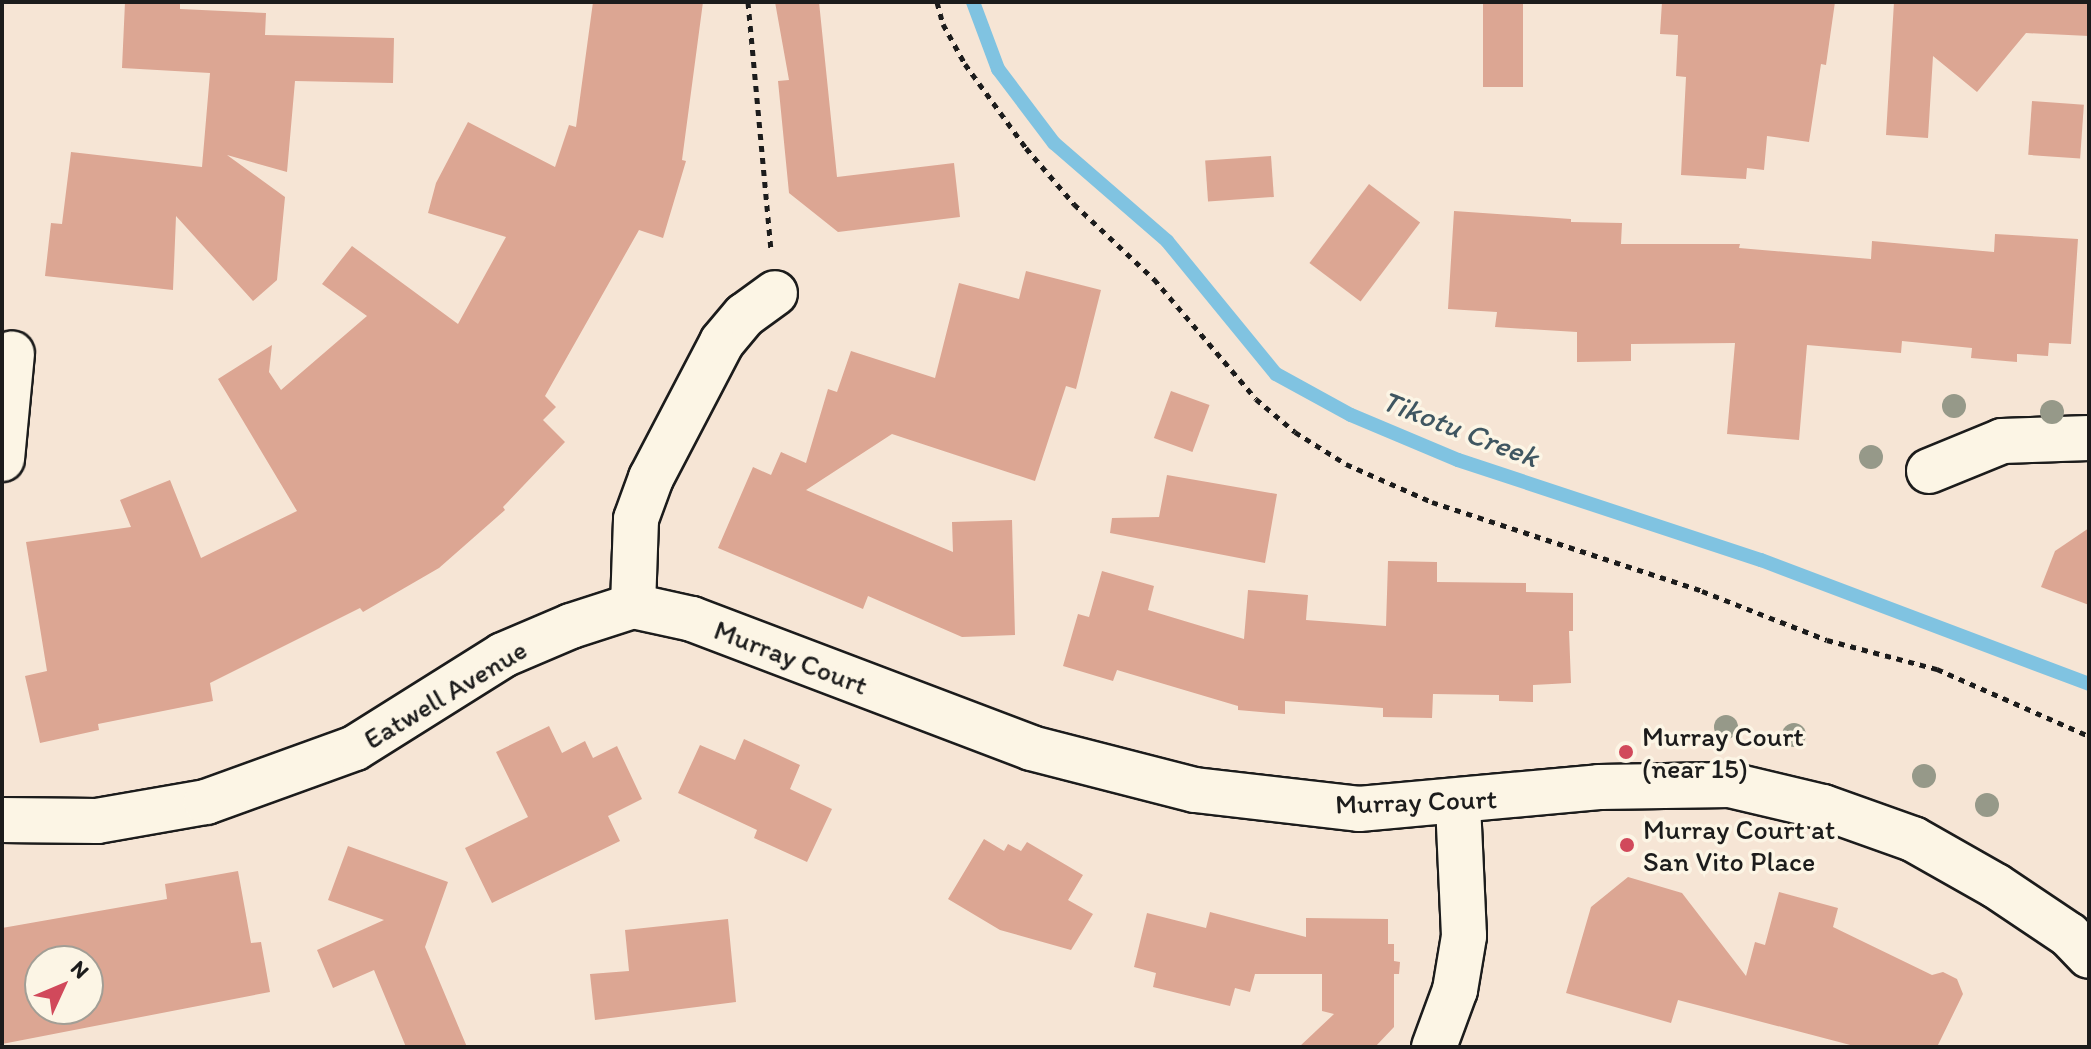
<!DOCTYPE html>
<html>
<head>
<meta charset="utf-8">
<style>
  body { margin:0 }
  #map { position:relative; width:2091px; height:1049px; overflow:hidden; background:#f6e5d5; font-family:Itim,sans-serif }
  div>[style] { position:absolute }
  .stream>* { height:14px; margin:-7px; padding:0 7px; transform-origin:7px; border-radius:7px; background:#80c3e1 }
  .building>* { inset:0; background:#dca693; transform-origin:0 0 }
  .path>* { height:5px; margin-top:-2.5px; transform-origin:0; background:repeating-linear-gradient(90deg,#1c1c1c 0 6px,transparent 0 12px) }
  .roads { filter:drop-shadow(2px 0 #1c1c1c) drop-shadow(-2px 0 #1c1c1c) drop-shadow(0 2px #1c1c1c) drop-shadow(0 -2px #1c1c1c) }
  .street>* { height:44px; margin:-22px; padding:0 22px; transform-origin:22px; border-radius:22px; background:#fcf5e5 }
  .trees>* { width:24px; height:24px; margin:-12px; border-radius:50%; background:#969989 }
  .dots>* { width:22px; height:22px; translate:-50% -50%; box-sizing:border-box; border:4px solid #fcf5e5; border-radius:50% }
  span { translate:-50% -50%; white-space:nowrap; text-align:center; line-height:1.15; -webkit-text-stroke:7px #fcf5e5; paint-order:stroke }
  .street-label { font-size:28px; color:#1c1c1c }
  .poi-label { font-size:28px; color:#1c1c1c }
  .left { translate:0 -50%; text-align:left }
  .water-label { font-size:30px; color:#3f5661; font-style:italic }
  .frame { position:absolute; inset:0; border:4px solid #1c1c1c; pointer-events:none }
  .north { position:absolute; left:24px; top:945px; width:80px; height:80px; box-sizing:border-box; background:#fcf5e5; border:2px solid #a29e95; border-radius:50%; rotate:46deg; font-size:22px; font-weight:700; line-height:32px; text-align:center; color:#1c1c1c }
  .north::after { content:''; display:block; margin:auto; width:28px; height:36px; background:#d1495b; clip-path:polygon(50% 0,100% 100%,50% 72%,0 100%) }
</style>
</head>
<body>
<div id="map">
  <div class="stream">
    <i style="left:973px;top:2px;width:72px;rotate:69.5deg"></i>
    <i style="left:998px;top:69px;width:93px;rotate:52.9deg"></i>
    <i style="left:1054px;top:143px;width:150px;rotate:40.9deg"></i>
    <i style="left:1167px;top:241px;width:172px;rotate:50.7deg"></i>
    <i style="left:1276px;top:374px;width:85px;rotate:28.7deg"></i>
    <i style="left:1351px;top:415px;width:116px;rotate:22.8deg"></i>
    <i style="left:1458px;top:460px;width:319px;rotate:18.3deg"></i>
    <i style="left:1761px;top:560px;width:351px;rotate:20.7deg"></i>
  </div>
  <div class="building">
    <i style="clip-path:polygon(125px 2px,180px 2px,180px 9px,266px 13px,265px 35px,394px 38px,393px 83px,295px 81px,287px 172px,227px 155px,285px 197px,277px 280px,253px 301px,176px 216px,173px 290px,45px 276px,51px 223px,62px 224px,71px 152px,202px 167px,210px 73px,122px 68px)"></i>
    <i style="clip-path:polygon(593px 2px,703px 2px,682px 160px,686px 161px,663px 238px,639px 230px,545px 396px,556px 407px,543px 420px,565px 442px,503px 507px,505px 510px,439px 568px,363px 612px,360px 608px,210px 683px,213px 701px,98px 724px,99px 730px,40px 743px,25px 676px,47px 671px,26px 542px,131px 527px,120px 500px,170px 480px,201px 558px,297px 511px,218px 379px,272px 345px,269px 372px,281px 390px,367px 316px,322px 284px,352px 246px,458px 324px,506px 237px,428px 213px,436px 183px,468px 122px,555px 167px,569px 125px,576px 127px)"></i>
    <i style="clip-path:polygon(775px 2px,819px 2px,837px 177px,954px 163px,960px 217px,838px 232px,789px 193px,778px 81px,789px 80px)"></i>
    <i style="left:1483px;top:2px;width:40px;height:85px"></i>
    <i style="clip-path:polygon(1662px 2px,1835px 2px,1826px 65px,1821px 64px,1809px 142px,1767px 136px,1764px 170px,1747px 168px,1746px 179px,1681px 175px,1686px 77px,1676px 76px,1678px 35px,1660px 34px)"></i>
    <i style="clip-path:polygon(1894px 2px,2089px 2px,2089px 36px,2026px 33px,1977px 92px,1933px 56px,1928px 138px,1886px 135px)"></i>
    <i style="left:2032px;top:101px;width:52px;height:54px;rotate:4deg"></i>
    <i style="left:1271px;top:156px;width:41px;height:66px;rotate:86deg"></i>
    <i style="left:1369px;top:184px;width:64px;height:99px;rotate:37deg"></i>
    <i style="clip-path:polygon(1454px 211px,1571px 219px,1571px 222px,1622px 223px,1621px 244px,1740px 244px,1739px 248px,1871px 259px,1872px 241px,1994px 252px,1995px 234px,2078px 239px,2071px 344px,2049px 343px,2048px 356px,2017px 354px,2017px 362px,1971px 358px,1972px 348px,1902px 341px,1901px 353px,1807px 345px,1799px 440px,1727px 434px,1735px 343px,1631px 344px,1631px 361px,1577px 362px,1577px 332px,1495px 327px,1497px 312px,1448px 309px)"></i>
    <i style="clip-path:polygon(1026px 271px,1101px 290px,1076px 389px,1066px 386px,1035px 481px,892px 434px,806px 490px,953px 552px,952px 522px,1012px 520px,1015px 635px,962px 637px,868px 596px,863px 609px,718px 548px,753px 467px,771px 475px,781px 452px,806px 463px,828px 389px,837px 392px,851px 351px,935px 378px,959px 283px,1019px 299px)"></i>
    <i style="left:1171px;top:391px;width:41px;height:50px;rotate:20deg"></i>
    <i style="clip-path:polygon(1167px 475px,1277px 494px,1265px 563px,1110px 533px,1112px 518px,1159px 517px)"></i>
    <i style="clip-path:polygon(2089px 528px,2089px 605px,2041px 587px,2055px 551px)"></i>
    <i style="clip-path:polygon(1388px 561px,1437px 562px,1437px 582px,1526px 583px,1526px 592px,1573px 593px,1573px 631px,1569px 631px,1571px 683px,1533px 685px,1533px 702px,1499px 701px,1499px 695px,1433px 694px,1432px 718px,1383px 717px,1383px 708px,1285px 701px,1285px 714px,1238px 710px,1238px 706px,1117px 670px,1113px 681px,1063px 666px,1078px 614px,1089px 617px,1102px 571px,1154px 586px,1148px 610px,1244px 639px,1248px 590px,1308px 595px,1306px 620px,1386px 626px)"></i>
    <i style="clip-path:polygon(549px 726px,562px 753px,585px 741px,593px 758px,617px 746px,642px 799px,608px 816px,620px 841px,492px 903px,465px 848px,528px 817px,496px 752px)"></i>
    <i style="clip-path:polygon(744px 739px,800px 765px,790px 789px,832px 809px,807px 862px,754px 838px,757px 830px,678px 793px,700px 745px,735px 760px)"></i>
    <i style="clip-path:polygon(984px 839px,1004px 851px,1008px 844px,1021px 851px,1027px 842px,1083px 875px,1068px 900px,1093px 914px,1071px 950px,1000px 930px,948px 899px)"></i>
    <i style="clip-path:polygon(348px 846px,448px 882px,425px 947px,467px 1047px,406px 1047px,374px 970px,333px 988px,317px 950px,384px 920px,328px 900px)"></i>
    <i style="clip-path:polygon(evenodd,238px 871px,251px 943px,261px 942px,270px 992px,2px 1044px,2px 928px,167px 899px,165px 884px,238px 871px,40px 961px,88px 961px,88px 1009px,40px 1009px,40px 961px)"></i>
    <i style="clip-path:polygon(1628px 877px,1682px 893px,1746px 976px,1755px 942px,1765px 945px,1779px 892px,1838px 908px,1833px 927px,1932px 975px,1943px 972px,1957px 979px,1963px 994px,1937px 1047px,1858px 1047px,1678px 1000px,1671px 1023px,1566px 993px,1591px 907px)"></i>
    <i style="clip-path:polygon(1210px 912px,1306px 937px,1306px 918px,1388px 919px,1388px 944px,1394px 944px,1394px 961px,1400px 962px,1399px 974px,1394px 974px,1394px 1027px,1375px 1047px,1299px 1047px,1334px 1014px,1322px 1011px,1322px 974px,1255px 974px,1250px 992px,1235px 988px,1230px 1006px,1153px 987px,1156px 973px,1134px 967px,1147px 913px,1206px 928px)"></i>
    <i style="clip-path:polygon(728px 919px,736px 1002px,595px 1020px,590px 974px,629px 971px,625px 930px)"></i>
  </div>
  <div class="path">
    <i style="left:748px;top:2px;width:251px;rotate:84.7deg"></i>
    <i style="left:937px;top:2px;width:23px;rotate:75deg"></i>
    <i style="left:943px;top:24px;width:46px;rotate:61.2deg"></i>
    <i style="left:965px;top:64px;width:104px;rotate:54deg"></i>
    <i style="left:1026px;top:148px;width:74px;rotate:49.4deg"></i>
    <i style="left:1074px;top:204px;width:110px;rotate:43.2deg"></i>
    <i style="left:1154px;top:279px;width:157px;rotate:49.6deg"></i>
    <i style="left:1256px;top:399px;width:51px;rotate:40.2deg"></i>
    <i style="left:1295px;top:432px;width:60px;rotate:32.1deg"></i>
    <i style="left:1346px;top:464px;width:94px;rotate:23.8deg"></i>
    <i style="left:1432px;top:502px;width:284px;rotate:18.2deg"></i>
    <i style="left:1702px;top:591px;width:134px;rotate:21.4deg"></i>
    <i style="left:1827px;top:640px;width:114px;rotate:14.8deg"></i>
    <i style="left:1937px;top:669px;width:166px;rotate:23.8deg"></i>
  </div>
  <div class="roads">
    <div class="street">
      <i style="left:2px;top:459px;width:106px;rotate:-84.6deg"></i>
      <i style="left:1929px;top:471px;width:79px;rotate:-22.3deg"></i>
      <i style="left:2002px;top:441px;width:87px;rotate:-2deg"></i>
      <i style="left:633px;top:606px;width:60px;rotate:12.4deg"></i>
      <i style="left:692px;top:619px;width:363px;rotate:20.8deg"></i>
      <i style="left:1031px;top:748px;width:169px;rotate:14.4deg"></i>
      <i style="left:1195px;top:790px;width:165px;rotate:6.6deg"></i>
      <i style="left:1359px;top:809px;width:241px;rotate:-5.2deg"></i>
      <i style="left:1599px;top:787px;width:131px;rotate:-0.9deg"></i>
      <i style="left:1730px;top:785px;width:96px;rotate:13.3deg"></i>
      <i style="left:1823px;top:807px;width:96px;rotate:19.6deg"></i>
      <i style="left:1913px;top:839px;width:95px;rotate:29.5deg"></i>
      <i style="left:1996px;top:886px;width:88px;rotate:33.9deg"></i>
      <i style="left:2069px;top:935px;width:29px;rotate:46deg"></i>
      <i style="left:633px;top:606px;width:87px;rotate:-88deg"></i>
      <i style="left:636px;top:519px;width:44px;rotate:-69.9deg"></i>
      <i style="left:651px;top:478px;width:153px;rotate:-62.4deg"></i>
      <i style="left:722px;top:342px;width:35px;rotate:-50deg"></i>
      <i style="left:745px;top:315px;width:37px;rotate:-36deg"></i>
      <i style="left:2px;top:820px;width:95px;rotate:0.6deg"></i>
      <i style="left:97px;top:821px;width:111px;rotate:-9.9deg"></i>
      <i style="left:206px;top:802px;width:158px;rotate:-19.9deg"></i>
      <i style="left:355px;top:748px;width:175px;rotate:-32.1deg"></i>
      <i style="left:503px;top:655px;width:74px;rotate:-23.1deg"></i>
      <i style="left:571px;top:626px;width:65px;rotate:-17.9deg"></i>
      <i style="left:1434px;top:1047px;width:61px;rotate:-69.8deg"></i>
      <i style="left:1455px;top:990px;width:55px;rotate:-80.5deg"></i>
      <i style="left:1464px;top:936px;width:134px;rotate:-92.6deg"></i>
    </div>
  </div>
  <div class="trees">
    <i style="left:1954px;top:406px"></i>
    <i style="left:2052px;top:412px"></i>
    <i style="left:1871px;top:457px"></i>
    <i style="left:1726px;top:727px"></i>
    <i style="left:1794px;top:735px"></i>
    <i style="left:1924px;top:776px"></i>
    <i style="left:1987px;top:805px"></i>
  </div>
  <div class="dots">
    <i style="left:1626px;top:752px;background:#d1495b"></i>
    <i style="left:1627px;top:845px;background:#d1495b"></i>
  </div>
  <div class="street-label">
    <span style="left:791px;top:657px;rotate:21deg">Murray Court</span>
    <span style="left:445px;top:694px;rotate:-31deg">Eatwell Avenue</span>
    <span style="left:1416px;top:801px;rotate:-2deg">Murray Court</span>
  </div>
  <div class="poi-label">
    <span class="left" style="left:1642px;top:752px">Murray Court<br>(near 15)</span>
    <span class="left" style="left:1643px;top:845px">Murray Court at<br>San Vito Place</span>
  </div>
  <div class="water-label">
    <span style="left:1460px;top:429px;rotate:21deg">Tikotu Creek</span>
  </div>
  <div class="frame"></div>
  <div class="north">N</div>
</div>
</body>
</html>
